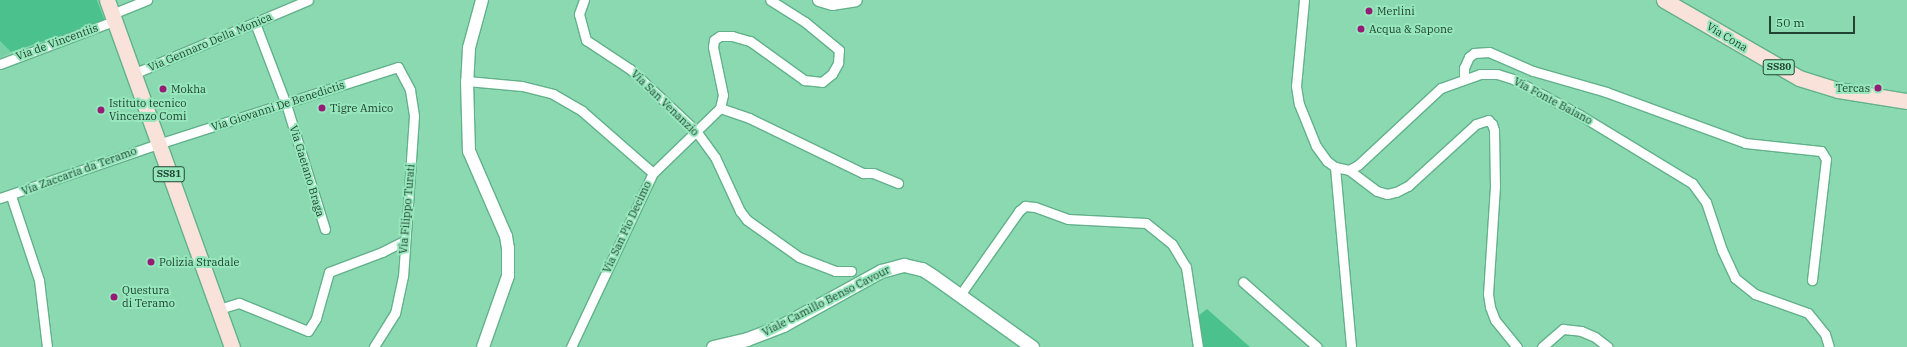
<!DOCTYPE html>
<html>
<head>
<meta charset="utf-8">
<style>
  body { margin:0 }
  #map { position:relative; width:1907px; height:347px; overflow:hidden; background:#8ad9b1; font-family:"IBM Plex Serif",serif }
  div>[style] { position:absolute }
  .built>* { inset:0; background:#78d0a5 }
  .green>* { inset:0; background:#4bc28d }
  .roads { filter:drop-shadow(1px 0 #62b18a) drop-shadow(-1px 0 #62b18a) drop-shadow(0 1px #62b18a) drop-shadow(0 -1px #62b18a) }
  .minor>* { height:9px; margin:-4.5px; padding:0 4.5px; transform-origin:4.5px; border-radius:4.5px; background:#fff }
  .tertiary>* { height:12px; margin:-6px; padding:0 6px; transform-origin:6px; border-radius:6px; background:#fff }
  .secondary>* { height:13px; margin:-6.5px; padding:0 6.5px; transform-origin:6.5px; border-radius:6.5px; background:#fff }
  .primary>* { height:15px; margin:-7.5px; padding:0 7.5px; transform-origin:7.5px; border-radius:7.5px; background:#f8e2d9 }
  .dots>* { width:11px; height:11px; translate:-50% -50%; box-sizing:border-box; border:2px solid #97e7bd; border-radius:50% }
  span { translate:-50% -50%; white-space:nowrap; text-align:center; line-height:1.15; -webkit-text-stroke:4px #97e7bd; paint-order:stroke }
  .shield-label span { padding:1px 3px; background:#97e7bd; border:1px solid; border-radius:3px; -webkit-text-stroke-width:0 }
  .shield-label { font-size:10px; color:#224332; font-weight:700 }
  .poi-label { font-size:11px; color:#224332 }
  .left { translate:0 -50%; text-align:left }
  .right { translate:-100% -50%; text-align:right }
  .street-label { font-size:11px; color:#224332 }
  .scale { position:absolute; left:1769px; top:16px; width:86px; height:18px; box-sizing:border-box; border:2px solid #224332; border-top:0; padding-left:5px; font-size:12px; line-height:14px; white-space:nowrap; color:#224332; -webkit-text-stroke:3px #97e7bd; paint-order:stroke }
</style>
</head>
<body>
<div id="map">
  <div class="built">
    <i style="clip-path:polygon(0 41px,11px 52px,0 58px)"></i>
  </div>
  <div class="green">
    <i style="clip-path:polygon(0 0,97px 0,105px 21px,11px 52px,0 41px)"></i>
    <i style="clip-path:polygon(1207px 309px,1250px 347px,1201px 347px,1198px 316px)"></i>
  </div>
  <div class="roads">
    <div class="minor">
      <i style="left:584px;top:0;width:15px;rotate:110deg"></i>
      <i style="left:579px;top:14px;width:27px;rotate:75deg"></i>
      <i style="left:586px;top:40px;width:53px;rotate:33.4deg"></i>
      <i style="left:630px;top:69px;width:91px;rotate:43.2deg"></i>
      <i style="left:696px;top:131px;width:32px;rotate:54deg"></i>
      <i style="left:715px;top:157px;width:60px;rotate:65.2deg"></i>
      <i style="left:740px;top:211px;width:11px;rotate:52deg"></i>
      <i style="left:747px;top:220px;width:64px;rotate:35.4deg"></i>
      <i style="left:799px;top:257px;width:39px;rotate:21deg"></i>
      <i style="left:835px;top:271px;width:16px"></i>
      <i style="left:1304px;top:0;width:86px;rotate:95.3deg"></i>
      <i style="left:1296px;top:86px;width:18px;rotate:81deg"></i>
      <i style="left:1299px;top:104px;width:45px;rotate:68deg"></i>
      <i style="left:1316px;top:146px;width:19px;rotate:54deg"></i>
      <i style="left:1327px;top:161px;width:10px;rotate:37deg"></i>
      <i style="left:1335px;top:167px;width:14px;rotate:12deg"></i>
      <i style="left:1349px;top:170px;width:10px;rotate:-29deg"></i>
      <i style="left:1358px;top:165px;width:113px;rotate:-42.9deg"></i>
      <i style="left:1441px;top:88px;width:41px;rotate:-19.7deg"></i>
      <i style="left:1480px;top:74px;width:17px"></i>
      <i style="left:1497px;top:74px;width:17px;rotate:17deg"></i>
      <i style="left:1513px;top:79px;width:76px;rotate:28.2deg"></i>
      <i style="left:1580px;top:115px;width:131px;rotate:31.3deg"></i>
      <i style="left:1692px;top:183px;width:24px;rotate:54deg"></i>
      <i style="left:1706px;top:202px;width:51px;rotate:71.6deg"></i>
      <i style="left:1722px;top:250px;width:31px;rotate:65deg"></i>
      <i style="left:1735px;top:278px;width:26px;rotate:39deg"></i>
      <i style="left:1755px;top:294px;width:56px;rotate:19.7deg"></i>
      <i style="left:1808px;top:313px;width:27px;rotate:51deg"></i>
      <i style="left:1825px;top:334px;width:14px;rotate:73deg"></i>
      <i style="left:112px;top:14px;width:38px;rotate:-22deg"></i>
      <i style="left:255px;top:23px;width:87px;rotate:69.1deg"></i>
      <i style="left:286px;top:104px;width:131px;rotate:72.7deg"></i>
      <i style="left:0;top:64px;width:122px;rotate:-20.7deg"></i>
      <i style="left:133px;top:74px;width:190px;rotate:-22.9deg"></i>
      <i style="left:1464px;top:77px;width:9px;rotate:-90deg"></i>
      <i style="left:1464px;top:68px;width:12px;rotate:-66deg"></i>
      <i style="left:1469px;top:57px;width:6px;rotate:-39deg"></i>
      <i style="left:1474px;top:53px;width:15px;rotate:-4deg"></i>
      <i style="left:1489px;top:52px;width:48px;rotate:23.4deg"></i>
      <i style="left:1533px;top:71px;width:76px;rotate:16deg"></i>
      <i style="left:1606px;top:92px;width:148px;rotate:20.1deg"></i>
      <i style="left:1745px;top:143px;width:76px;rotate:6deg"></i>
      <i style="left:1821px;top:151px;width:9px;rotate:58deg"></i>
      <i style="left:1826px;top:159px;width:122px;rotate:96.6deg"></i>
      <i style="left:467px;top:81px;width:55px;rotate:5.2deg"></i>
      <i style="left:522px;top:86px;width:32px;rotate:14deg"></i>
      <i style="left:553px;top:94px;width:34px;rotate:30deg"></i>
      <i style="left:582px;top:111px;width:94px;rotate:41.1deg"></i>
      <i style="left:720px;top:108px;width:13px;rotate:-77deg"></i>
      <i style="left:723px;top:95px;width:49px;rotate:-101.8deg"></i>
      <i style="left:713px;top:47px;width:7px;rotate:-82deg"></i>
      <i style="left:714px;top:40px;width:7px;rotate:-34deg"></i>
      <i style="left:720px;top:36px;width:12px"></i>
      <i style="left:732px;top:36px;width:19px;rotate:16deg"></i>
      <i style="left:750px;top:41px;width:67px;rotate:35.8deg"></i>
      <i style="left:804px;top:80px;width:18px;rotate:6deg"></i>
      <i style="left:822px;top:82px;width:13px;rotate:-39deg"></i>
      <i style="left:832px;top:74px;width:13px;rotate:-61deg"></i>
      <i style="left:838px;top:63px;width:13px;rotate:-86deg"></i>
      <i style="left:839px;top:50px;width:44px;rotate:-140.5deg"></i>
      <i style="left:805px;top:22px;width:41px;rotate:-147.8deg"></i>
      <i style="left:1335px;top:167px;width:181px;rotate:84.9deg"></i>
      <i style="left:1349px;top:170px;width:35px;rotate:37deg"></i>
      <i style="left:1377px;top:191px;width:10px;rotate:17deg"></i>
      <i style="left:1387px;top:194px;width:9px;rotate:-13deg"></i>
      <i style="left:1396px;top:192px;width:13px;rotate:-27deg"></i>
      <i style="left:1408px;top:186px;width:92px;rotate:-42.4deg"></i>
      <i style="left:1476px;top:124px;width:13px;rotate:-18deg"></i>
      <i style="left:1488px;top:120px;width:6px;rotate:45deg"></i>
      <i style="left:1492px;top:124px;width:6px;rotate:72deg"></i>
      <i style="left:1494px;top:130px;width:56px;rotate:89deg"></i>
      <i style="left:1495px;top:186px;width:108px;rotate:93.7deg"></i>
      <i style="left:1488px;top:294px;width:13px;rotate:81deg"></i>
      <i style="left:1490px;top:307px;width:14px;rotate:69deg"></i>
      <i style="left:1495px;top:320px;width:35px;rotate:51deg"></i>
      <i style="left:11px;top:196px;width:89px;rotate:71.6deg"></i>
      <i style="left:39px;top:280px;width:67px;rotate:83.2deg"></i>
      <i style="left:0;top:198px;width:167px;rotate:-18.9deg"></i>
      <i style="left:158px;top:144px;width:252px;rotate:-17.8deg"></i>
      <i style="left:398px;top:67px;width:26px;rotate:62deg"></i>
      <i style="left:410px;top:90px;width:26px;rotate:81deg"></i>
      <i style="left:414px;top:116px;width:160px;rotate:93.9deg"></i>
      <i style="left:403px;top:276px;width:38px;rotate:102deg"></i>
      <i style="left:395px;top:313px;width:40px;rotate:122deg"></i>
      <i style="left:1243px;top:282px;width:98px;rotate:41.3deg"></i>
      <i style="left:960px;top:295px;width:103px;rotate:-54.9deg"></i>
      <i style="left:1019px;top:211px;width:8px;rotate:-40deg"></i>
      <i style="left:1025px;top:206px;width:10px;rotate:6deg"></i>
      <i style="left:1035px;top:207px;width:35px;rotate:20deg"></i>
      <i style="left:1068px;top:219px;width:78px;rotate:2.9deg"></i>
      <i style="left:1146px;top:223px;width:33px;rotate:39deg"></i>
      <i style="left:1172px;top:244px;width:27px;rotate:59deg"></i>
      <i style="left:1186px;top:267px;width:81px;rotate:81.5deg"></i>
      <i style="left:219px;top:309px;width:21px;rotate:-17deg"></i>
      <i style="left:239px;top:303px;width:74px;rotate:22.1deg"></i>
      <i style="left:308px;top:331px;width:15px;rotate:-58deg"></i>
      <i style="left:316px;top:318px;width:48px;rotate:-74.2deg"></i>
      <i style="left:329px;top:272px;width:57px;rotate:-20.7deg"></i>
      <i style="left:382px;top:252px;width:25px;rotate:-27deg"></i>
      <i style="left:571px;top:347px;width:192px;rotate:-64.8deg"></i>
      <i style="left:653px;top:173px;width:93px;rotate:-44.1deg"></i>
      <i style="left:720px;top:108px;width:31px;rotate:19deg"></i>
      <i style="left:749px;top:118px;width:127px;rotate:25.8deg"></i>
      <i style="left:863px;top:173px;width:10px"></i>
      <i style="left:873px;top:173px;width:27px;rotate:22deg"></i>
      <i style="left:1542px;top:347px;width:28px;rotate:-41deg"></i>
      <i style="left:1563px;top:329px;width:18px;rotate:6deg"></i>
      <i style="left:1581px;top:331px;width:15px;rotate:23deg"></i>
      <i style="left:1595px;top:337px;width:16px;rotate:38deg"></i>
    </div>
    <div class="tertiary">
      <i style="left:482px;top:0;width:50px;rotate:105.2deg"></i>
      <i style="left:469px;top:48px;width:33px;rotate:93deg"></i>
      <i style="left:467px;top:81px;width:70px;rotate:88.4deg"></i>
      <i style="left:469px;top:151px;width:93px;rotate:66.5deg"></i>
      <i style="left:506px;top:236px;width:12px;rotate:81deg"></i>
      <i style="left:508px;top:248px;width:28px;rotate:90deg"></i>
      <i style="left:508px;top:276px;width:75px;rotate:109.4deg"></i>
      <i style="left:819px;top:0;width:14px;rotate:17deg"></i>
      <i style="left:832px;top:4px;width:24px;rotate:-9deg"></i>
    </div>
    <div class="secondary">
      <i style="left:713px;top:347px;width:35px;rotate:-13deg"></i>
      <i style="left:747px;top:339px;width:39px;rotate:-21deg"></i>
      <i style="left:783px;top:325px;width:112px;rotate:-28.9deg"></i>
      <i style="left:881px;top:271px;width:24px;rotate:-15deg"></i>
      <i style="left:904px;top:265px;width:18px;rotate:13deg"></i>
      <i style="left:922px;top:269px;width:13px;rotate:32deg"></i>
      <i style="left:933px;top:276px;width:122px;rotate:35.6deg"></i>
    </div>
    <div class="primary">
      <i style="left:107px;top:0;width:369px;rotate:70.2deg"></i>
      <i style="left:1664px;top:0;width:156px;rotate:30deg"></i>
      <i style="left:1799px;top:78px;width:41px;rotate:17.1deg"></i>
      <i style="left:1838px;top:90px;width:70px;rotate:9.1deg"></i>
    </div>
  </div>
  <div class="dots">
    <i style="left:1369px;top:11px;background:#951b76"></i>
    <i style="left:1361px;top:29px;background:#951b76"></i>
    <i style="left:1878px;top:88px;background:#951b76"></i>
    <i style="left:163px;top:89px;background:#951b76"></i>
    <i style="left:322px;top:108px;background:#951b76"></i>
    <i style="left:101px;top:110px;background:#951b76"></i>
    <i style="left:151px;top:262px;background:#951b76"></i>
    <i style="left:114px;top:297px;background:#951b76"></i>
  </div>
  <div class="shield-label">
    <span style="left:1779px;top:67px">SS80</span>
    <span style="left:169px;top:174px">SS81</span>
  </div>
  <div class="poi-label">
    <span class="left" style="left:1377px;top:11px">Merlini</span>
    <span class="left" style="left:1369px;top:29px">Acqua &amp; Sapone</span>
    <span class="right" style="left:1870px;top:88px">Tercas</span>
    <span class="left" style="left:171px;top:89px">Mokha</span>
    <span class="left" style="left:109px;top:110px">Istituto tecnico<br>Vincenzo Comi</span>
    <span class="left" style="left:330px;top:108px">Tigre Amico</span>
    <span class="left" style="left:159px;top:262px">Polizia Stradale</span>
    <span class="left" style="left:122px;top:297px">Questura<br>di Teramo</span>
  </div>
  <div class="street-label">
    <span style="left:1727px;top:37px;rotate:31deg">Via Cona</span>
    <span style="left:57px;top:42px;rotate:-20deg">Via de Vincentiis</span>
    <span style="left:210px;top:42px;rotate:-23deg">Via Gennaro Della Monica</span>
    <span style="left:1553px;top:101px;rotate:28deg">Via Fonte Baiano</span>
    <span style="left:665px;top:103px;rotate:44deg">Via San Venanzio</span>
    <span style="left:278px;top:106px;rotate:-18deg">Via Giovanni De Benedictis</span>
    <span style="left:79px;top:171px;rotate:-20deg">Via Zaccaria da Teramo</span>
    <span style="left:307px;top:171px;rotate:73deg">Via Gaetano Braga</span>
    <span style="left:407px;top:209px;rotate:-85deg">Via Filippo Turati</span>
    <span style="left:627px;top:227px;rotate:-65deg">Via San Pio Decimo</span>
    <span style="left:826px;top:301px;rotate:-27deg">Viale Camillo Benso Cavour</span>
  </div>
  <div class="scale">50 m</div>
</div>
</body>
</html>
